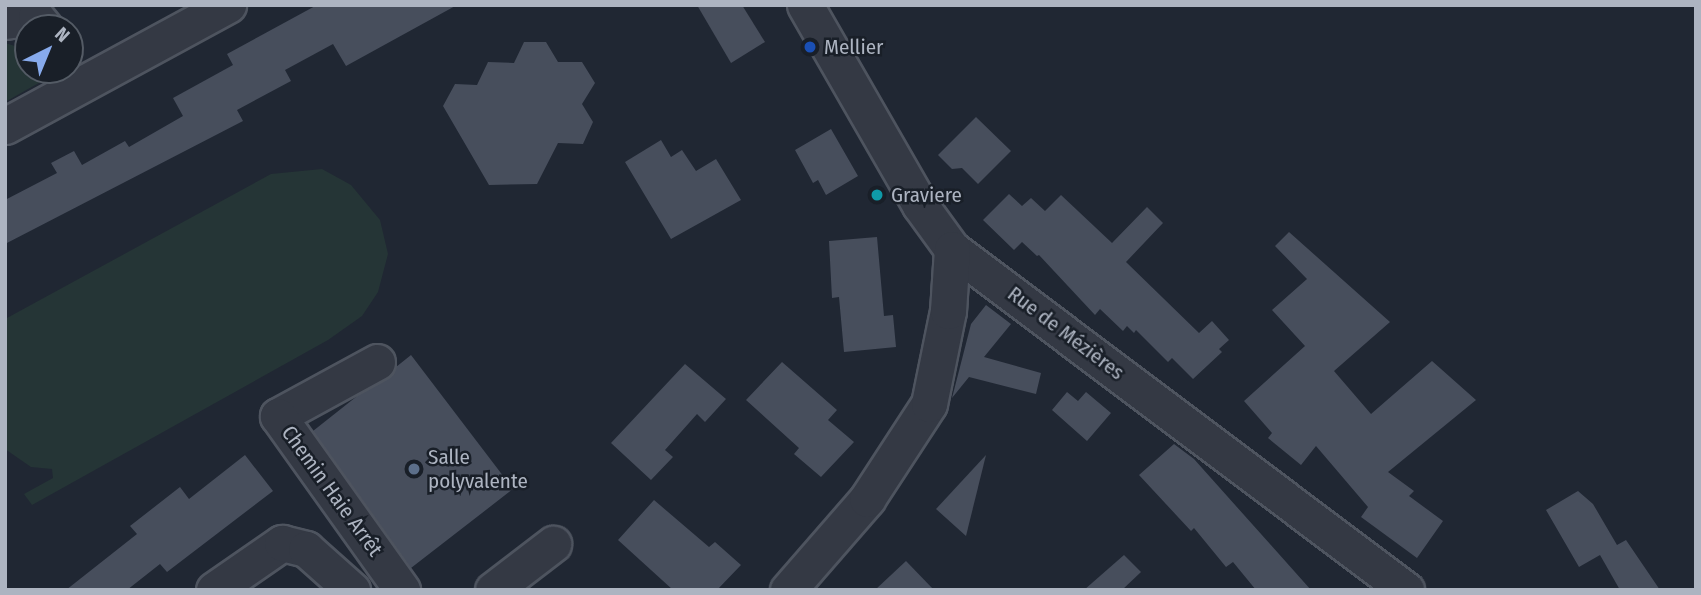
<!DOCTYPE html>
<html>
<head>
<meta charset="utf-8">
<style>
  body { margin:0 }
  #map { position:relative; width:1701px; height:595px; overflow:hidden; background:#202733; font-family:"Fira Sans Condensed",sans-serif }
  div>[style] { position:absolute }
  .green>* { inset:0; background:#253536 }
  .building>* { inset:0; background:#474e5c }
  .roads { filter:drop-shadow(2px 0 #4e545f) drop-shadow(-2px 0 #4e545f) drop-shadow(0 2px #4e545f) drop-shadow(0 -2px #4e545f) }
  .minor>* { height:35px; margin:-17.5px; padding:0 17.5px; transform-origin:17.5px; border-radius:17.5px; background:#343944 }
  .dots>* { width:19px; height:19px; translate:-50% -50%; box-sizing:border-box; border:4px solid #191f28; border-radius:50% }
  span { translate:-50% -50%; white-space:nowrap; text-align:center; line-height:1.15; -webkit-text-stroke:5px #191f28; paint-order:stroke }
  .poi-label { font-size:21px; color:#adb4c1 }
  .left { translate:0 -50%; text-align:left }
  .street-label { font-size:21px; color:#adb4c1 }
  .frame { position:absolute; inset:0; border:7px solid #adb4c1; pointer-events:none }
  .north { position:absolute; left:14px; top:14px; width:70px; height:70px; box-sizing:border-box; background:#191f28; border:2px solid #545b65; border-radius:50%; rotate:43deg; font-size:19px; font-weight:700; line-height:28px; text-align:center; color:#adb4c1 }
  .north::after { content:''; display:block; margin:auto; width:24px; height:32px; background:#87aaec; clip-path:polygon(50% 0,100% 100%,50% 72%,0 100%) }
</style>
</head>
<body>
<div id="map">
  <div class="green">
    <i style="clip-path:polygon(5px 43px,28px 50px,28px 70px,60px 71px,5px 102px)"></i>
    <i style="clip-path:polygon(322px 169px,351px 185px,380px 220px,388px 254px,378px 292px,362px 316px,328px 340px,32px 505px,24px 494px,53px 478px,52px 469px,31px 467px,5px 449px,7px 318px,271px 174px)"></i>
  </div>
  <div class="building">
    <i style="clip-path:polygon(317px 5px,457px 5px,346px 66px,333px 44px,285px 70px,291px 81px,237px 110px,243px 121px,5px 244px,5px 200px,57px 173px,51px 163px,74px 151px,82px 165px,125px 141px,129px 147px,183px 116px,173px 98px,233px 65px,227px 54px)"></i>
    <i style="clip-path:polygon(697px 5px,742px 5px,765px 42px,731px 63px)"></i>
    <i style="clip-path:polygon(524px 42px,546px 42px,558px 62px,582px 62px,595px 83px,582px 104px,593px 122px,583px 144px,558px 143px,537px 184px,489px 185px,443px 106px,455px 84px,477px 85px,488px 62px,514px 63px)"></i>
    <i style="clip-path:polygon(976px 117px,1011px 151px,978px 184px,962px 168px,952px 169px,938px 155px)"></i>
    <i style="clip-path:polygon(831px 129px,858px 176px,826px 195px,818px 180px,813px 183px,795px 150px)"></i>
    <i style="clip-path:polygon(661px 140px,671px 157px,682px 150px,696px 171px,716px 159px,741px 200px,671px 239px,625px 162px)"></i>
    <i style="clip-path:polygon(1009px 194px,1022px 206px,1031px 198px,1045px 211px,1061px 195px,1112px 243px,1147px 207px,1163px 223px,1126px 262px,1199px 333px,1212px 321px,1229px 340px,1219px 349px,1222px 352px,1193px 379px,1172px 358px,1168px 362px,1136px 330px,1134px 333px,1127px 326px,1123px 331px,1100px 309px,1095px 315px,1039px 255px,1037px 256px,1022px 242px,1014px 250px,983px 220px)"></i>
    <i style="clip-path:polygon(1289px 232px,1390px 322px,1334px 371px,1371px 414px,1432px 361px,1476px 400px,1388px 472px,1414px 491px,1409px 496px,1443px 521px,1417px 558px,1361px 517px,1368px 507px,1316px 446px,1301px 465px,1268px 438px,1272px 433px,1244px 401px,1305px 346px,1272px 310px,1307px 279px,1275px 246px)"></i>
    <i style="clip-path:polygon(877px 237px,884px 316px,893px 315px,896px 347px,844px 352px,839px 297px,832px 298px,829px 241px)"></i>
    <i style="clip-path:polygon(986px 305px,1011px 324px,984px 357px,1041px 373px,1036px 394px,969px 377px,952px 398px,971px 324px)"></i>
    <i style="clip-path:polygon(411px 355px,513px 489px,411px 568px,313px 431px,361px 393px,387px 379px,396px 367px)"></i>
    <i style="clip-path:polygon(782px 362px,837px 410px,828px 420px,854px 442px,821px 477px,794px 454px,799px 448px,746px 400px)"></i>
    <i style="clip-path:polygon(685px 364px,726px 399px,705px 422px,697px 414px,665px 450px,673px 457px,651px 480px,611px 443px)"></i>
    <i style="clip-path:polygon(1067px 392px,1078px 401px,1086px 392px,1111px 413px,1087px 441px,1052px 410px)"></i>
    <i style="clip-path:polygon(1174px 444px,1194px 459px,1311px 590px,1256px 590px,1233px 562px,1226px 567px,1194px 528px,1191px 531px,1139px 475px)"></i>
    <i style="clip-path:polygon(245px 455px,273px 491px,167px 572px,160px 564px,127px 590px,66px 590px,137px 534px,130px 526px,180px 487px,189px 499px)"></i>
    <i style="clip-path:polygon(986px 455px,966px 536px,936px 509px)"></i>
    <i style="clip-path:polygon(1578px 491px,1593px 504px,1617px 545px,1626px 540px,1660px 590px,1620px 590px,1600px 555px,1579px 567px,1546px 510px)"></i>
    <i style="clip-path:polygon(654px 500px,709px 547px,715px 542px,741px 565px,717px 590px,673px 590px,618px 540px)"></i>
    <i style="clip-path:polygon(1124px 555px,1141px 572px,1122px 590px,1084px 590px)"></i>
    <i style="clip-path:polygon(906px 561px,934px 590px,875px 590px)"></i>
  </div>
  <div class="roads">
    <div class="minor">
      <i style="left:805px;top:5px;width:231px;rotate:60.1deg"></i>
      <i style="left:920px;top:205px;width:54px;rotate:54deg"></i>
      <i style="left:952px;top:249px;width:568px;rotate:36.91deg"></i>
      <i style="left:5px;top:21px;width:31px;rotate:-7deg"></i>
      <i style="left:36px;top:17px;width:14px;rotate:51deg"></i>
      <i style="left:5px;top:126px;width:254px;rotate:-28.5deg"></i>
      <i style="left:377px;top:362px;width:113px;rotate:151.4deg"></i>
      <i style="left:278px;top:416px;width:214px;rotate:54.5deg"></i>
      <i style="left:214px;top:590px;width:83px;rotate:-34.7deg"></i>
      <i style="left:282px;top:543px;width:25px;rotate:14deg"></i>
      <i style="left:306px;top:549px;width:62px;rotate:41.7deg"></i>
      <i style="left:493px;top:590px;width:76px;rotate:-37.5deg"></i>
      <i style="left:788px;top:590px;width:121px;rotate:-49deg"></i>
      <i style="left:867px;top:499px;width:113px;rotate:-56.9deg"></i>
      <i style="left:929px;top:404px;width:95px;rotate:-78.5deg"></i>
      <i style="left:948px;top:311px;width:62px;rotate:-86.3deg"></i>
    </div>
  </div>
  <div class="dots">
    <i style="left:810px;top:47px;background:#1a4fb4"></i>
    <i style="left:877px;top:195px;background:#0f9aa8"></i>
    <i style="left:414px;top:469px;background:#5c6f8a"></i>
  </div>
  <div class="poi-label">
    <span class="left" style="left:824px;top:47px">Mellier</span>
    <span class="left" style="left:891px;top:195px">Graviere</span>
    <span class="left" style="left:428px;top:469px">Salle<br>polyvalente</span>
  </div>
  <div class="street-label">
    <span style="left:1066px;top:333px;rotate:37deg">Rue de Mézières</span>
    <span style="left:332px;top:491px;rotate:54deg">Chemin Haie Arrêt</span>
  </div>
  <div class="frame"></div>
  <div class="north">N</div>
</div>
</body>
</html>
